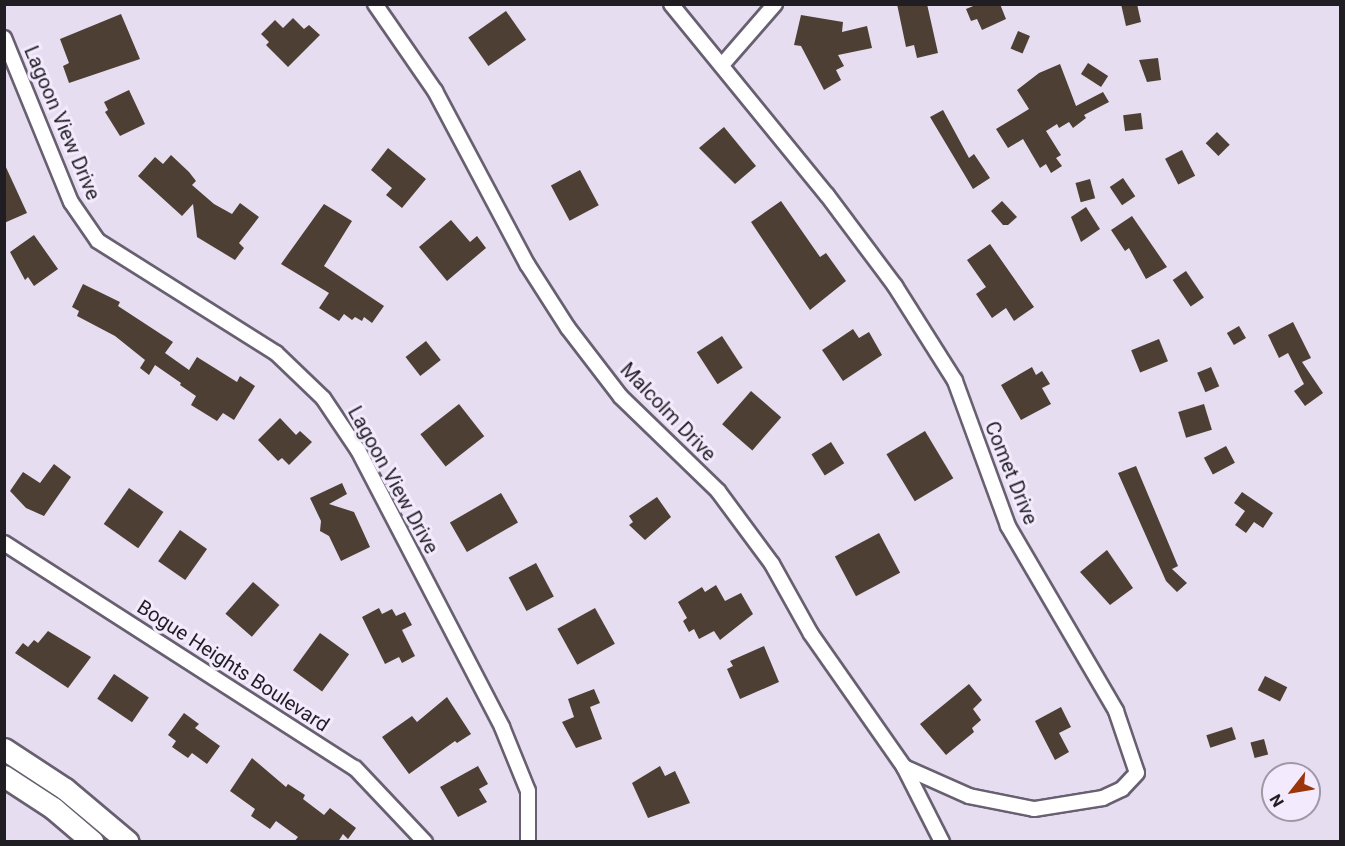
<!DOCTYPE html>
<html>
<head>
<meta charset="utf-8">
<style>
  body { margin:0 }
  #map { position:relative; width:1345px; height:846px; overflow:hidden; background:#e6ddf0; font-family:Roboto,sans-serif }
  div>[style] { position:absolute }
  .building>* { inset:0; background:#4d3f34; transform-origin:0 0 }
  .roads { filter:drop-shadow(2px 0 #686070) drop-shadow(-2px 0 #686070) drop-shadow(0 2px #686070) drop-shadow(0 -2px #686070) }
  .minor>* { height:14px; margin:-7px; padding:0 7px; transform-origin:7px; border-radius:7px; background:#fff }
  .primary>* { height:21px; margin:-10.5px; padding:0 10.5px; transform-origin:10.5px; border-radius:10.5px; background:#fff }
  span { translate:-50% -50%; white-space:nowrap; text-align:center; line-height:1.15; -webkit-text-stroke:6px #f3ebfd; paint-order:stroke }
  .street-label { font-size:20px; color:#201d23 }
  .frame { position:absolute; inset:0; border:6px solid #201d23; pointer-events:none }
  .north { position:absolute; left:1261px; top:762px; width:60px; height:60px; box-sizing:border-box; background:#f3ebfd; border:2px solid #9f99a6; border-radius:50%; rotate:239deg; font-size:16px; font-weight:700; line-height:24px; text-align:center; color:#201d23 }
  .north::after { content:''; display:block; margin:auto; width:21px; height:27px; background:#9b360b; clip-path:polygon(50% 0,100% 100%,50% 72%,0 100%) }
</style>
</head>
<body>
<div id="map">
  <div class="building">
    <i style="clip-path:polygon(897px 4px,927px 4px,938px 53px,917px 58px,914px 45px,906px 47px)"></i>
    <i style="clip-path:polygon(978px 4px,1000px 4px,1006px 19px,982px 30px,977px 19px,971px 21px,966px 9px)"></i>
    <i style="clip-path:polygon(1121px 4px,1137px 4px,1141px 22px,1126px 26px)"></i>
    <i style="left:506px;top:11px;width:35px;height:46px;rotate:55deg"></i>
    <i style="clip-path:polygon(121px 14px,140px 59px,69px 83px,63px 66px,69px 63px,60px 39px)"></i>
    <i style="clip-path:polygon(801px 15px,843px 22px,842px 32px,867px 26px,872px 48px,838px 55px,844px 66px,836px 70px,841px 80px,824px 90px,801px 46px,794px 45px)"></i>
    <i style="clip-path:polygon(293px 18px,304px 29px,309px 25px,320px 35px,288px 67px,266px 45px,269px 42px,261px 34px,275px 20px,283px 28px)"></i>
    <i style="left:1018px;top:31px;width:13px;height:19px;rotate:23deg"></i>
    <i style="clip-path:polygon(1158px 58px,1161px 80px,1147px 82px,1139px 60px)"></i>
    <i style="left:1088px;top:63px;width:24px;height:13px;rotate:33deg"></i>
    <i style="clip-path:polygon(1060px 64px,1076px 106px,1103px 92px,1109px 102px,1084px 115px,1086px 118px,1073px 128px,1069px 122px,1059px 128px,1057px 124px,1046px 131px,1061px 155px,1056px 158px,1062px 166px,1051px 173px,1046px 164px,1040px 168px,1023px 139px,1008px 148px,996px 129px,1029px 109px,1017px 90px,1039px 73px)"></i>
    <i style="clip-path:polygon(129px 90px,145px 124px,120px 136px,105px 112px,108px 110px,104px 102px)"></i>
    <i style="clip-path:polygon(943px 110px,969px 158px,974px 154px,990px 178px,973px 189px,930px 117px)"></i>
    <i style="left:1141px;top:113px;width:16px;height:18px;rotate:83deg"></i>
    <i style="clip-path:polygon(724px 127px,756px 166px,735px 184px,699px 148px)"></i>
    <i style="left:1217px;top:132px;width:18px;height:16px;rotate:45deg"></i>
    <i style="clip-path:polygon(388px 148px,426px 179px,402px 208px,386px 195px,392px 188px,371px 170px)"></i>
    <i style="left:1182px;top:150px;width:29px;height:19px;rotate:63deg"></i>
    <i style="clip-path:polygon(171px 155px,189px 172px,196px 181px,192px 185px,214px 204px,232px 214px,240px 203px,259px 217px,239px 243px,244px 248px,235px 260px,197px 237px,193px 204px,182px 216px,138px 176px,155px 157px,163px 164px)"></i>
    <i style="clip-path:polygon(4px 163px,27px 213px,4px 223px)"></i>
    <i style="left:580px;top:170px;width:40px;height:33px;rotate:62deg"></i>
    <i style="left:1123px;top:178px;width:22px;height:16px;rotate:56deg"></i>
    <i style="left:1090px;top:179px;width:20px;height:15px;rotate:75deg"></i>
    <i style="clip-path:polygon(781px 201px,820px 257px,826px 253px,846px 281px,810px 310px,751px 222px)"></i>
    <i style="clip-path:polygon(1002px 201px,1017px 217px,1008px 225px,1003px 225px,991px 211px)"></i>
    <i style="clip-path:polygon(324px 204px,352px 221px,324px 266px,384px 306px,372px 323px,364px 317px,362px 321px,355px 317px,352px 320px,344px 314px,339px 321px,319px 308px,329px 293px,281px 264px)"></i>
    <i style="clip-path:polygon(1086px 207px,1100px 229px,1081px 242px,1071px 217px)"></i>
    <i style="clip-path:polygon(1132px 216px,1167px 267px,1146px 279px,1129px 248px,1125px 251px,1111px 230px)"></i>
    <i style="clip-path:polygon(451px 220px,470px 242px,477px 236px,486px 248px,447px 281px,419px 247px)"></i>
    <i style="clip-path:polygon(34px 235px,58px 269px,34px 286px,28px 277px,25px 280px,10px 252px)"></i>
    <i style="clip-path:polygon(990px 244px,1034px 307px,1014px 321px,1006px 308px,992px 318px,976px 294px,986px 287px,967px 260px)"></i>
    <i style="left:1186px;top:271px;width:32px;height:16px;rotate:56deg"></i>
    <i style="clip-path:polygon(83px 284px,120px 302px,118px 306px,173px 342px,165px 353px,189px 370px,197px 357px,237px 382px,240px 376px,255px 386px,234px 420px,223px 413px,217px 421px,191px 405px,196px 396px,180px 385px,181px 383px,155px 365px,149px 375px,140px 368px,145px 360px,115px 336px,77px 316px,79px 311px,72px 307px)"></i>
    <i style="clip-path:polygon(1293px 322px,1311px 358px,1302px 362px,1323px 393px,1305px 406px,1294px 391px,1304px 384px,1288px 353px,1279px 358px,1268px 335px)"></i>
    <i style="left:1239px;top:326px;width:14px;height:14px;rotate:60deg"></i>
    <i style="clip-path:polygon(853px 329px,859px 338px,869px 332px,882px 355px,843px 381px,822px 350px)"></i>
    <i style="left:722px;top:336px;width:38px;height:30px;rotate:57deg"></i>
    <i style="left:1159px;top:339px;width:24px;height:30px;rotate:68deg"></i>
    <i style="left:426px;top:341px;width:24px;height:26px;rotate:52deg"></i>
    <i style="clip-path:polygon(1032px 367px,1036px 375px,1042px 371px,1050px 384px,1042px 388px,1051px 404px,1021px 420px,1001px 385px)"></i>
    <i style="left:1211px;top:367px;width:21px;height:15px;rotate:67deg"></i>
    <i style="left:751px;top:391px;width:40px;height:44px;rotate:41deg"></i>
    <i style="left:459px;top:404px;width:41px;height:49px;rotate:52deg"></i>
    <i style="left:1204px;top:404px;width:27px;height:27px;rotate:73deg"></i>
    <i style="clip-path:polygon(280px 418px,296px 435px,300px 431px,312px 442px,289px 465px,282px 458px,278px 461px,258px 440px)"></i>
    <i style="left:925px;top:431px;width:55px;height:45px;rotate:59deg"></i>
    <i style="left:831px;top:442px;width:25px;height:23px;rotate:58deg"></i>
    <i style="left:1226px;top:446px;width:19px;height:25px;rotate:62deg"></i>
    <i style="clip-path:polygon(54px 464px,71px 477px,44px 516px,26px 508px,10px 491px,23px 472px,40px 483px)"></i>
    <i style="clip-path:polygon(1136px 466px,1178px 566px,1172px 569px,1187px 583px,1177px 592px,1166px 581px,1118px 473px)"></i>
    <i style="clip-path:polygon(342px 483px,347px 494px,329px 504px,354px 512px,370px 547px,341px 561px,329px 536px,320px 531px,321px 521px,310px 498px)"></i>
    <i style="left:129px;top:488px;width:42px;height:44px;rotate:35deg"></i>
    <i style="clip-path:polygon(1242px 492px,1273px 513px,1263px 528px,1254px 522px,1246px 533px,1235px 525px,1245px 511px,1234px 503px)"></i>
    <i style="left:501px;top:493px;width:34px;height:59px;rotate:60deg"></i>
    <i style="clip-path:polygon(657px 497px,671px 517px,645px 540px,629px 525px,633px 522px,629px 516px)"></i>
    <i style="left:180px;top:530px;width:33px;height:38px;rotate:35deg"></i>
    <i style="left:879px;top:533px;width:45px;height:50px;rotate:62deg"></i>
    <i style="clip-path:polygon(1107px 550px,1133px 588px,1110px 605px,1080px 572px)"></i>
    <i style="left:536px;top:563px;width:38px;height:31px;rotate:62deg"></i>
    <i style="left:253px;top:582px;width:35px;height:42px;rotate:41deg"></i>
    <i style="clip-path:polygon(716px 585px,725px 601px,741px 593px,753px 614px,720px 640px,714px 631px,699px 639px,694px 629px,689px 632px,683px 621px,687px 618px,678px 602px,702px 587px,705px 592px)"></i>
    <i style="clip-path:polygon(379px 608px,382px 614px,392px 609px,396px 616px,405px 612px,412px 625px,402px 630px,415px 656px,402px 663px,399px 657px,385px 664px,362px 617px)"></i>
    <i style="left:595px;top:608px;width:41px;height:43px;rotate:61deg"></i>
    <i style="clip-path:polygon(48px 631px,91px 657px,68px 688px,15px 653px,23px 643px,28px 647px,34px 640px,38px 643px)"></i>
    <i style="left:320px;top:633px;width:36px;height:46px;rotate:36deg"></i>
    <i style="clip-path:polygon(764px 646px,779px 682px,740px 699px,727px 669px,733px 666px,730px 661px)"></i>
    <i style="left:114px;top:674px;width:42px;height:30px;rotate:34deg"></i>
    <i style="left:1265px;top:676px;width:25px;height:16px;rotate:27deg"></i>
    <i style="clip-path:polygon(969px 684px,982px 700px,973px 709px,981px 720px,972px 728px,974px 732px,946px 755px,920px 724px)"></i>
    <i style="clip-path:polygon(594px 689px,600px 703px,590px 707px,602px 739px,576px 748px,562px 722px,574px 717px,568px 699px)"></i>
    <i style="clip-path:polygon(447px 697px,471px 734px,457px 743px,455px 741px,409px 774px,382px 737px,412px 716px,417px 722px)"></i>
    <i style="clip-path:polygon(1061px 707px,1071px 727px,1059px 733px,1069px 752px,1055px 760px,1035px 721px)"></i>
    <i style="clip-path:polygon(184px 713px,199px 724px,195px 728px,220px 746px,207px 764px,192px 753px,188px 758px,172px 747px,176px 741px,168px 735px)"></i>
    <i style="left:1232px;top:727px;width:13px;height:27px;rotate:72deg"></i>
    <i style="left:1264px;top:739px;width:16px;height:14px;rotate:75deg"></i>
    <i style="clip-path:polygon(252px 758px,286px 787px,288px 784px,305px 795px,303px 799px,324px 815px,330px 808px,356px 828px,348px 839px,343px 834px,338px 842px,294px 842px,298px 837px,276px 821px,270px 829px,251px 816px,255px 809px,230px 791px)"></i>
    <i style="clip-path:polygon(478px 766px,488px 784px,479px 789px,487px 802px,458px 817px,440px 787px)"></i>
    <i style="clip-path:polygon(660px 766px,665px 776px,675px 771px,690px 803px,648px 818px,632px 783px)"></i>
  </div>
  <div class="roads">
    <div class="minor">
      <i style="left:375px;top:4px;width:106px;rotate:55.4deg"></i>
      <i style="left:435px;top:91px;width:196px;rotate:62deg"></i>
      <i style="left:527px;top:264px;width:76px;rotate:57.4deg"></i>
      <i style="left:568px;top:328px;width:87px;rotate:52.5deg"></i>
      <i style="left:621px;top:397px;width:135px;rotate:44.1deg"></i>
      <i style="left:718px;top:491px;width:91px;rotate:53.5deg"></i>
      <i style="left:772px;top:564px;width:80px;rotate:60.9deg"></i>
      <i style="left:811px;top:634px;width:162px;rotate:55deg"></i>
      <i style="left:904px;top:767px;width:84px;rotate:63.1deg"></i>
      <i style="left:671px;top:4px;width:247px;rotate:50.8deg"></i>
      <i style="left:827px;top:195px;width:114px;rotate:53.2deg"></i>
      <i style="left:895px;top:286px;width:112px;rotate:57.7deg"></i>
      <i style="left:955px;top:381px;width:154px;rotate:69.9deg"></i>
      <i style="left:1008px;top:526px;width:214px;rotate:59.7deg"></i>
      <i style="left:1116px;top:711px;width:65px;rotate:71.3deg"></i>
      <i style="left:1137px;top:773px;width:22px;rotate:133deg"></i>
      <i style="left:1122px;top:789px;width:21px;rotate:155deg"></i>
      <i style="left:1103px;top:798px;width:70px;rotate:170.9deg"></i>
      <i style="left:1034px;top:809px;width:66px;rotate:-168.7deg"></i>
      <i style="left:969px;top:796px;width:71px;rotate:-156deg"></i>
      <i style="left:4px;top:38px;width:177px;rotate:67.8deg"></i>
      <i style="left:71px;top:202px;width:47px;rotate:55.3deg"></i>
      <i style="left:98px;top:241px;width:210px;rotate:32.2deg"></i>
      <i style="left:276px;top:353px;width:65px;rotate:43.8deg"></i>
      <i style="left:323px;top:398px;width:63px;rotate:56.1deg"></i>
      <i style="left:358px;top:450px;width:312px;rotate:62.5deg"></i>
      <i style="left:502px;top:727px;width:69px;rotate:67.9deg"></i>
      <i style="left:528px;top:791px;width:51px;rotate:90deg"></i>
      <i style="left:722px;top:65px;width:81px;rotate:-49deg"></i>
      <i style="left:4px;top:543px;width:417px;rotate:32.7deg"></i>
      <i style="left:355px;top:768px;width:102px;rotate:46.6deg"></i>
    </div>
    <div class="primary">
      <i style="left:4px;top:749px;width:73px;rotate:33.3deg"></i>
      <i style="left:65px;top:789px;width:82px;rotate:40.1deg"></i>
      <i style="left:4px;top:776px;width:59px;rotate:33.1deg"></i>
      <i style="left:53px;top:808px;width:52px;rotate:40.4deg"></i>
    </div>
  </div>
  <div class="street-label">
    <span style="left:62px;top:123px;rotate:67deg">Lagoon View Drive</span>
    <span style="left:668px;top:412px;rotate:46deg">Malcolm Drive</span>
    <span style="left:1011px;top:473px;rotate:68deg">Comet Drive</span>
    <span style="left:393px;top:480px;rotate:61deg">Lagoon View Drive</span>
    <span style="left:233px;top:666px;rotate:33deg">Bogue Heights Boulevard</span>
  </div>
  <div class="frame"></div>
  <div class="north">N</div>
</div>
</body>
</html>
